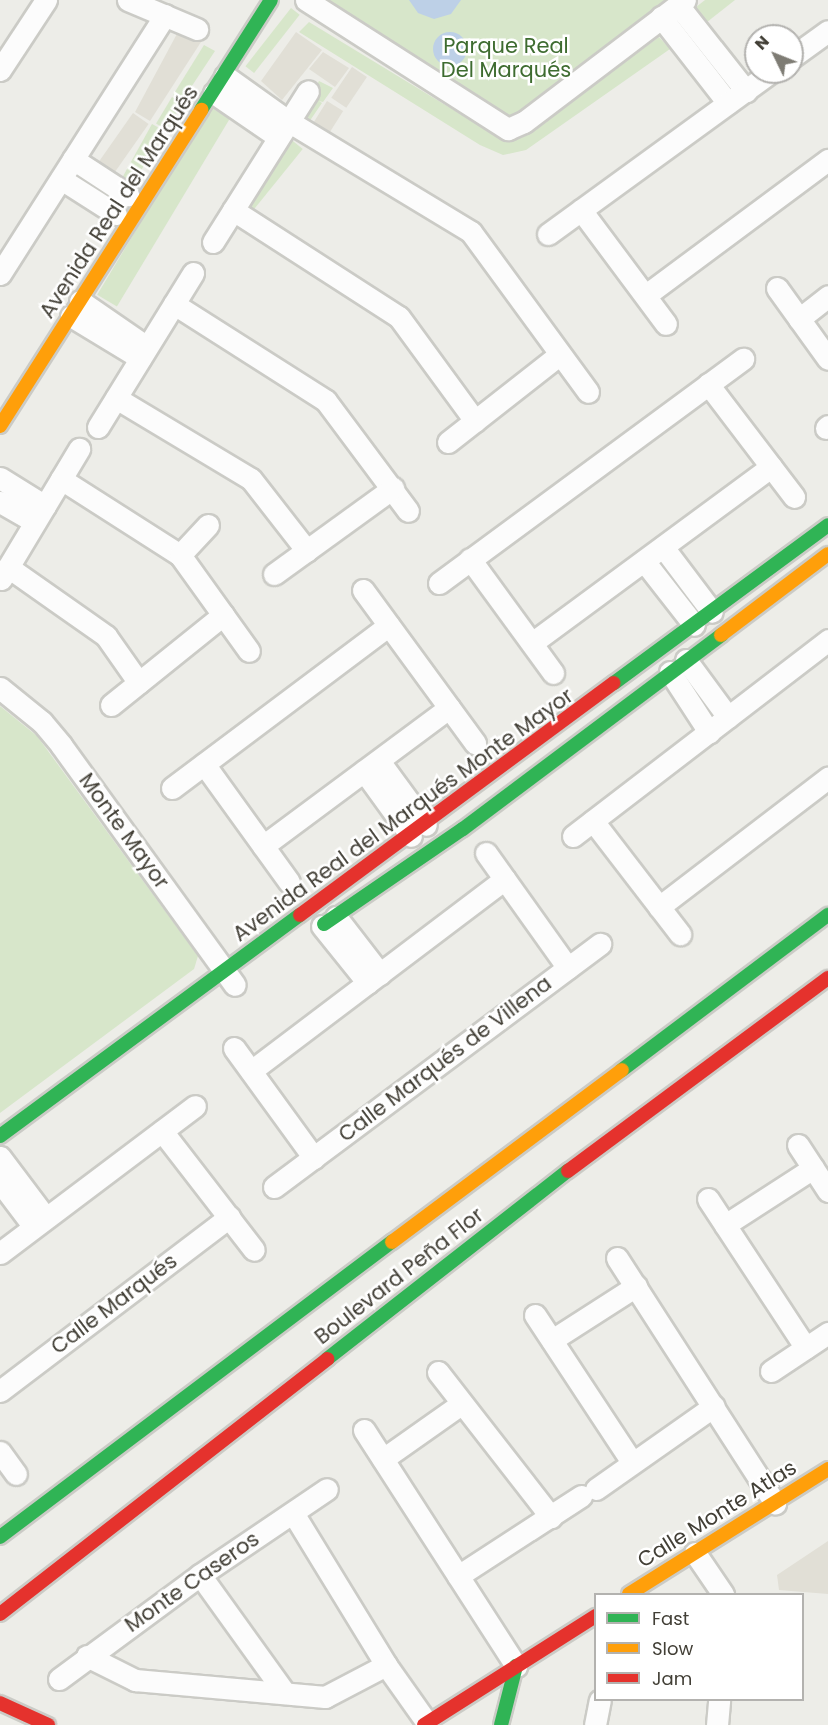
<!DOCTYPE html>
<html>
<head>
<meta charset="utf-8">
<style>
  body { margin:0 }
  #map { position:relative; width:828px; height:1725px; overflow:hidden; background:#edede8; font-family:Poppins,sans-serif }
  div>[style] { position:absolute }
  .residential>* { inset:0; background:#e1dfd6; transform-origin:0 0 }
  .green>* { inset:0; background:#d7e6ca; transform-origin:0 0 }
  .water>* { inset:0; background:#bdd0e7 }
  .round { border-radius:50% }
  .roads { filter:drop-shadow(2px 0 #cbcbc6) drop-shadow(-2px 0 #cbcbc6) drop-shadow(0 2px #cbcbc6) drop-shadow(0 -2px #cbcbc6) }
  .street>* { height:21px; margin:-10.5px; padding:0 10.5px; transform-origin:10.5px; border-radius:10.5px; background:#fcfcfc }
  .fast>* { height:14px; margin:-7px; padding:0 7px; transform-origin:7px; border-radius:7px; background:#30b455 }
  .slow>* { height:14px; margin:-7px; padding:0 7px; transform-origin:7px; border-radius:7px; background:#ff9f0a }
  .jam>* { height:14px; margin:-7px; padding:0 7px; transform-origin:7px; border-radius:7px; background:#e5322d }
  span { translate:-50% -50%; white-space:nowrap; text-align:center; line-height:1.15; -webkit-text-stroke:5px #fff; paint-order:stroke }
  .park-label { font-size:21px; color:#3e6c30 }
  .street-label { font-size:21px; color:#423f36 }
  .legend { position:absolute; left:594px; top:1593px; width:210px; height:108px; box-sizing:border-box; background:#fff; border:2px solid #b3b2af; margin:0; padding:8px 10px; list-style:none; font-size:18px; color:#423f36 }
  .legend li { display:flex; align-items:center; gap:12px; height:30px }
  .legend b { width:30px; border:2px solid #b3b2af }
  .north { position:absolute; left:744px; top:24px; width:60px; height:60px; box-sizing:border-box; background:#fff; border:2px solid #b3b2af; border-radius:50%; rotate:313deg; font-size:16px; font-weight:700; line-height:24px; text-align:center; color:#423f36 }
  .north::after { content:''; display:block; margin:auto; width:21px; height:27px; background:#7e7c74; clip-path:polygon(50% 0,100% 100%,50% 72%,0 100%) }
</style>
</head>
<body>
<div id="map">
  <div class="residential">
    <i style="clip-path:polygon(179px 30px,201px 42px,150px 121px,135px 112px)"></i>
    <i style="clip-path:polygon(296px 32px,322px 50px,282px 100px,261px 81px)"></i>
    <i style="clip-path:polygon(323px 52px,349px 68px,335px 87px,309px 69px)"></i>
    <i style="left:352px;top:67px;width:18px;height:37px;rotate:34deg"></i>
    <i style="left:327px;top:101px;width:19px;height:26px;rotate:32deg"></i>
    <i style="left:133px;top:113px;width:19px;height:66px;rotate:35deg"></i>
    <i style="clip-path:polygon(828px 1541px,828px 1594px,779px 1590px,777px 1575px)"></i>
  </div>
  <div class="green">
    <i style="clip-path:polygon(323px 0,682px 0,507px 128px)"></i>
    <i style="clip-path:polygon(705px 0,735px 0,702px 26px,691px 11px)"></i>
    <i style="left:291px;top:8px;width:11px;height:74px;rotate:38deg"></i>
    <i style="clip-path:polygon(309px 22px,493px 134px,528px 133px,659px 37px,670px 49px,526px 150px,503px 155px,480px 145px,299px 32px)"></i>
    <i style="clip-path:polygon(204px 45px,215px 51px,182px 101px,173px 95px)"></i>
    <i style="clip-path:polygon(319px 81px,333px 88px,323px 102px,319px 101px,322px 103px,309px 122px,299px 116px)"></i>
    <i style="left:172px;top:97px;width:12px;height:31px;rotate:31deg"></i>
    <i style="left:210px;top:107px;width:23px;height:219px;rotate:31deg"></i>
    <i style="left:152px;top:124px;width:13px;height:67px;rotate:29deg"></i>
    <i style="left:288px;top:137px;width:19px;height:86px;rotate:39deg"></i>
    <i style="clip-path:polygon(0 706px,37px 736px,198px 956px,194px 969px,0 1113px)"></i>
  </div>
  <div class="water">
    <i style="clip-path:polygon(409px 0,461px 0,451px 14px,434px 19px,418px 13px)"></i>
    <i class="round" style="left:433px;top:32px;width:34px;height:34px"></i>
  </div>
  <div class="roads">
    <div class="street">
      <i style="left:128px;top:0;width:75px;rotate:22.8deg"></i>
      <i style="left:306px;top:0;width:240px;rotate:32.6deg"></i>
      <i style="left:508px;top:129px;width:17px;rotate:-24deg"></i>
      <i style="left:524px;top:122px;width:202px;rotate:-37.2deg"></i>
      <i style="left:678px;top:5px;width:110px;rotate:51.7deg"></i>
      <i style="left:661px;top:17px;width:109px;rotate:52.1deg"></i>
      <i style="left:792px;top:57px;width:44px;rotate:-35.8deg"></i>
      <i style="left:0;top:70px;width:84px;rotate:-56.7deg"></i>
      <i style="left:225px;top:76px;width:77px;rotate:35.5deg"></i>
      <i style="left:288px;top:121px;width:214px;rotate:31.2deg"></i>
      <i style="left:471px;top:232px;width:198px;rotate:53.8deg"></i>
      <i style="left:214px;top:93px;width:78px;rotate:34.5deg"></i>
      <i style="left:73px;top:159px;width:66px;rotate:33.2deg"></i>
      <i style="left:61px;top:179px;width:65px;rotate:32.5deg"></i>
      <i style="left:233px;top:210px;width:197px;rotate:32.8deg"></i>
      <i style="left:399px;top:317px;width:129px;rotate:53.8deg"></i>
      <i style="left:581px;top:210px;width:142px;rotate:53.3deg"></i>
      <i style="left:548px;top:234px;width:276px;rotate:-36deg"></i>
      <i style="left:213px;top:242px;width:178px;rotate:-57.8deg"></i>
      <i style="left:0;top:274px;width:307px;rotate:-57.5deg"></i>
      <i style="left:777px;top:288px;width:87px;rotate:54.3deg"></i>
      <i style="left:646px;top:295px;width:227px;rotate:-36.6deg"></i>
      <i style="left:80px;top:301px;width:81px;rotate:34.5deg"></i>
      <i style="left:174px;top:304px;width:180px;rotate:32.5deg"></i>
      <i style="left:326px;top:401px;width:137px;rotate:53.3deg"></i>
      <i style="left:71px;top:316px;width:81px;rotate:31.3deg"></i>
      <i style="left:799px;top:319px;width:37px;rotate:-38deg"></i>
      <i style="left:708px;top:384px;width:142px;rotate:52.7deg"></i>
      <i style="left:116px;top:398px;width:157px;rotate:31deg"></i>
      <i style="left:251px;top:479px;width:91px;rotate:52.1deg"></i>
      <i style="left:98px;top:427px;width:181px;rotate:-58.3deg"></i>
      <i style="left:826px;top:428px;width:3px;rotate:-45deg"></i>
      <i style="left:448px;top:442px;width:141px;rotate:-38.1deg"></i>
      <i style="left:0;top:478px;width:53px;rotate:31.9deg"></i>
      <i style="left:61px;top:479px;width:141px;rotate:32.6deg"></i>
      <i style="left:180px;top:555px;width:118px;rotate:54.3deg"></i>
      <i style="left:0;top:502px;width:40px;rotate:29.7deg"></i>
      <i style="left:663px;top:547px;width:81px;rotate:53deg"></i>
      <i style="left:180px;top:555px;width:41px;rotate:-47deg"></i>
      <i style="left:470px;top:559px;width:141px;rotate:53.9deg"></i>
      <i style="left:644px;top:561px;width:81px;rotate:52deg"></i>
      <i style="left:8px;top:567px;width:120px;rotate:35.1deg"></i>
      <i style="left:106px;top:636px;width:57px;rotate:54.9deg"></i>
      <i style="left:274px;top:574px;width:147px;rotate:-35.9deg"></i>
      <i style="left:1px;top:579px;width:152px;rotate:-59deg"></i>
      <i style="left:439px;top:583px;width:378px;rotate:-36.4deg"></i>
      <i style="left:363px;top:590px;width:190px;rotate:53.8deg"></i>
      <i style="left:532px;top:643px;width:297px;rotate:-36.4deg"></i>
      <i style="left:686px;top:660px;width:71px;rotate:53.6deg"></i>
      <i style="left:670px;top:672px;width:72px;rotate:57deg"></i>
      <i style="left:0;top:688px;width:54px;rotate:39deg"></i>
      <i style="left:42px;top:722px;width:30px;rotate:50deg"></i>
      <i style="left:61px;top:745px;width:296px;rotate:54.1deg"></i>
      <i style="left:111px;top:705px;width:144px;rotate:-38.8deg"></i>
      <i style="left:379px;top:761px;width:79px;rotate:53.7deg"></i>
      <i style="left:204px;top:764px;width:145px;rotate:54.2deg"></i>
      <i style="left:364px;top:771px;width:80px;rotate:54.1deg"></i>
      <i style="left:172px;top:788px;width:271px;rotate:-36.9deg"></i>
      <i style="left:593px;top:821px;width:143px;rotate:52.4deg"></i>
      <i style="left:573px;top:836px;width:322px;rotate:-37.5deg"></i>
      <i style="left:263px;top:846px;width:232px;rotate:-36.6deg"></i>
      <i style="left:486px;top:853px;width:141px;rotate:54.5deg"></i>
      <i style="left:659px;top:907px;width:213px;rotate:-37.4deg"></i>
      <i style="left:336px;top:917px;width:72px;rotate:52.3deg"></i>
      <i style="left:322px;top:926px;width:73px;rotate:51.1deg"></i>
      <i style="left:234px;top:1048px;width:136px;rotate:54deg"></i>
      <i style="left:251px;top:1071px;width:318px;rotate:-37.1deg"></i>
      <i style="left:162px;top:1131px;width:150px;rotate:52.3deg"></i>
      <i style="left:798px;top:1145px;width:55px;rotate:56.9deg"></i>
      <i style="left:0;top:1157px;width:76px;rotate:53deg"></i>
      <i style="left:0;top:1182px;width:56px;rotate:52.9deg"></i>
      <i style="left:274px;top:1187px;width:407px;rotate:-36.7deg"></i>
      <i style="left:708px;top:1199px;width:178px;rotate:56.7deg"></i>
      <i style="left:725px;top:1225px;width:105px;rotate:-32.9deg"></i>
      <i style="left:0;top:1253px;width:244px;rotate:-37deg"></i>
      <i style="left:617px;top:1258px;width:292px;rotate:57.2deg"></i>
      <i style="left:535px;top:1315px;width:176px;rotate:56.6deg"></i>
      <i style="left:552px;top:1340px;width:100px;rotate:-32.7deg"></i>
      <i style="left:771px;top:1371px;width:69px;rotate:-33.7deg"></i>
      <i style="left:438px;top:1372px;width:184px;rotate:52.1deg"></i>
      <i style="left:0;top:1391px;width:288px;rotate:-37.2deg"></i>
      <i style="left:364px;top:1430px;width:281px;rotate:57.2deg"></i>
      <i style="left:0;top:1452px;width:27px;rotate:54deg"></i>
      <i style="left:383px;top:1459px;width:95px;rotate:-35.2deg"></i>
      <i style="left:596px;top:1489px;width:144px;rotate:-35.1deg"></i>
      <i style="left:293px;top:1513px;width:178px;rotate:58.5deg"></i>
      <i style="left:386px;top:1665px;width:71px;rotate:54.7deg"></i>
      <i style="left:695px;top:1553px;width:50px;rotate:55.7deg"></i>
      <i style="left:200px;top:1575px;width:144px;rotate:54.3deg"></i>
      <i style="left:458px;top:1576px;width:147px;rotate:-33deg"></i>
      <i style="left:87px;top:1656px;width:54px;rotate:26.6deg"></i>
      <i style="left:135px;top:1680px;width:191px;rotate:5.1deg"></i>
      <i style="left:325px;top:1697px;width:69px;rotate:-27.7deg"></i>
      <i style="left:59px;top:1679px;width:175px;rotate:-36.4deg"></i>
      <i style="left:200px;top:1575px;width:153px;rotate:-34.1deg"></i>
      <i style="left:595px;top:1725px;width:25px;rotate:-79deg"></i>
      <i style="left:717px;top:1725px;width:25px;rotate:-85deg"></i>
    </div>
    <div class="fast">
      <i style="left:201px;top:110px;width:130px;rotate:-57.5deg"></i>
      <i style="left:614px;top:683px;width:266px;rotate:-36.4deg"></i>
      <i style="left:324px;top:924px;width:168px;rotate:-34.4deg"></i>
      <i style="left:463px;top:829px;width:323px;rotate:-36.9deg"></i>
      <i style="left:622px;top:1070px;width:258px;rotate:-37deg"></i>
      <i style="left:0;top:1136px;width:373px;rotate:-36.4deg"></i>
      <i style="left:327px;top:1359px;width:306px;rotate:-38deg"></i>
      <i style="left:0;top:1537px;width:491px;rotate:-37deg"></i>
      <i style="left:501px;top:1725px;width:61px;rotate:-75.7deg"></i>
    </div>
    <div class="slow">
      <i style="left:0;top:426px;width:375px;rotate:-57.5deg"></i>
      <i style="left:721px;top:635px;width:134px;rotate:-37.1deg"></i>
      <i style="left:392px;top:1242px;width:287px;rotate:-36.8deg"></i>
      <i style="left:629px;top:1594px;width:235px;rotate:-32.1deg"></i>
    </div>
    <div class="jam">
      <i style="left:300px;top:915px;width:390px;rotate:-36.5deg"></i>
      <i style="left:568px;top:1171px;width:324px;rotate:-36.6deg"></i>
      <i style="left:0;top:1614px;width:415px;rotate:-37.9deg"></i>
      <i style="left:0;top:1703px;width:53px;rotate:24.6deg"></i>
      <i style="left:424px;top:1725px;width:204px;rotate:-32.4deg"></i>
    </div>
  </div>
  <div class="park-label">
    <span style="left:506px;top:58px">Parque Real<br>Del Marqués</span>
  </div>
  <div class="street-label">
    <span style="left:119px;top:202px;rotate:-57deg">Avenida Real del Marqués</span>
    <span style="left:403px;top:815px;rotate:-36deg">Avenida Real del Marqués Monte Mayor</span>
    <span style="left:124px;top:831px;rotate:54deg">Monte Mayor</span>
    <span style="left:445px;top:1059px;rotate:-37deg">Calle Marqués de Villena</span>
    <span style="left:399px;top:1276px;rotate:-38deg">Boulevard Peña Flor</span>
    <span style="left:114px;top:1304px;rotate:-37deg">Calle Marqués</span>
    <span style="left:717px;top:1514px;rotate:-32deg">Calle Monte Atlas</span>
    <span style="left:192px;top:1582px;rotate:-35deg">Monte Caseros</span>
  </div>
  <ul class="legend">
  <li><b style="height:8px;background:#30b455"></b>Fast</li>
  <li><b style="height:8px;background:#ff9f0a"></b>Slow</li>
  <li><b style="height:8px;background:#e5322d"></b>Jam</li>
  </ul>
  <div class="north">N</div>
</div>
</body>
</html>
